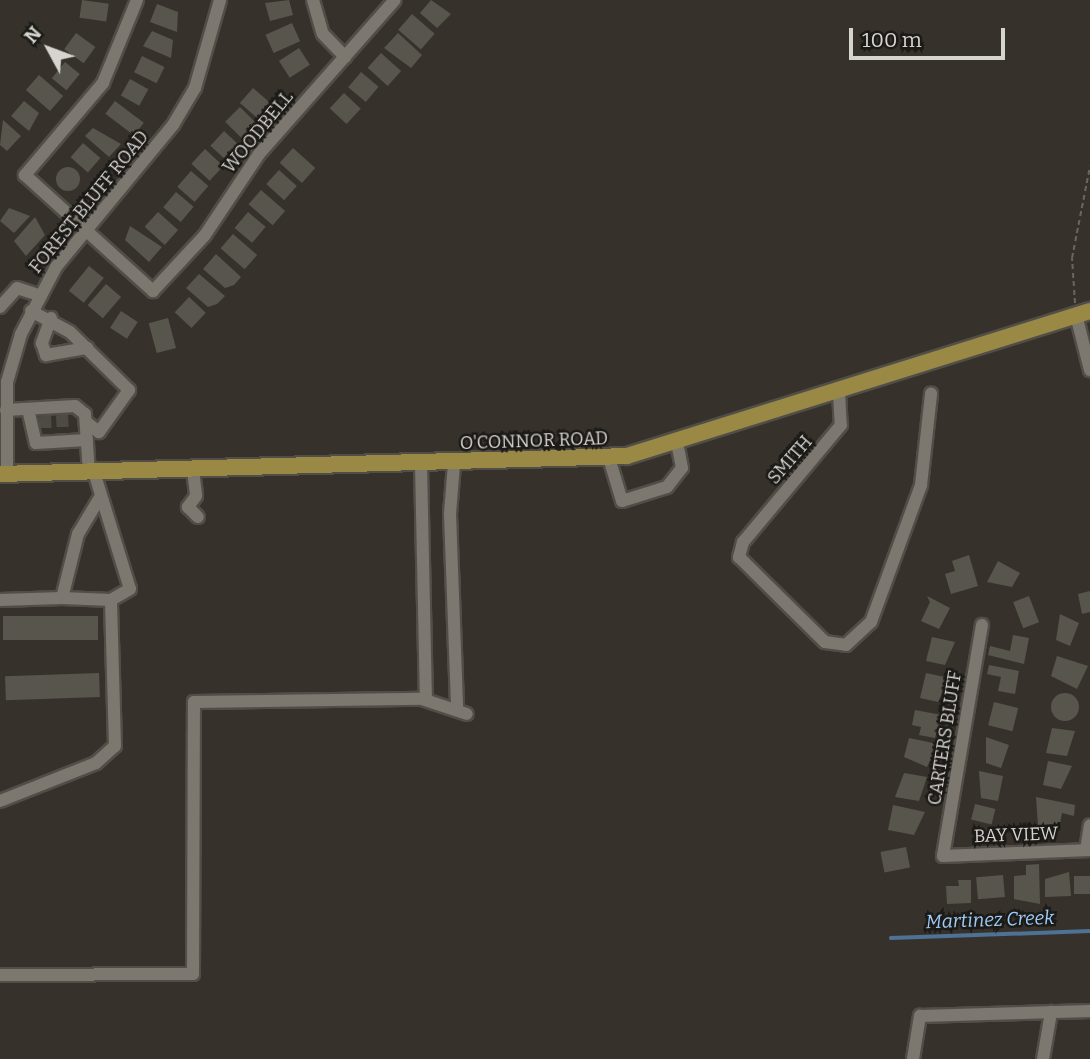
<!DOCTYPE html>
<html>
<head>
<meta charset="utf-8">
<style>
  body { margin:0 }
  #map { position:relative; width:1090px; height:1059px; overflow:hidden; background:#36322b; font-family:Bitter,serif }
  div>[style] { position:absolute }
  .stream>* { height:3.5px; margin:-1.75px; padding:0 1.75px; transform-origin:1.75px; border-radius:1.75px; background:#4e7296 }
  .building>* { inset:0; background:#58554d; transform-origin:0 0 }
  .round { border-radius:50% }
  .minor-tunnel>* { height:12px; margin-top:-6px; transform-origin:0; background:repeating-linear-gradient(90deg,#4e4a44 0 12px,transparent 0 18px) }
  .path>* { height:2px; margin-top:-1px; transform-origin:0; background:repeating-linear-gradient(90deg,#696660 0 5px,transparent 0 8.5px) }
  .roads { filter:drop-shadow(2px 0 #514e48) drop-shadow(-2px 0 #514e48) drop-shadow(0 2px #514e48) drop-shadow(0 -2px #514e48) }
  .minor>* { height:12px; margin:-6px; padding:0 6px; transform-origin:6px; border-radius:6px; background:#7c7870 }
  .major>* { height:16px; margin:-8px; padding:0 8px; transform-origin:8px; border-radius:8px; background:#998945 }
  span { translate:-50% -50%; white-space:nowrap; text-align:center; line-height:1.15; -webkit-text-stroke:5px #1c1a17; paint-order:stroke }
  .street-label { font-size:18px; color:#d6d4cf }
  .water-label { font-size:19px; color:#9ecbf8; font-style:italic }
  .north { position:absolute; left:14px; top:14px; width:70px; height:70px; -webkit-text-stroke:5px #1c1a17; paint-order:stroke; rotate:311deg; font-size:19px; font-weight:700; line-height:28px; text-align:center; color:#d6d4cf }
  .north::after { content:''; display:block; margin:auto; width:24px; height:32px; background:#d6d4cf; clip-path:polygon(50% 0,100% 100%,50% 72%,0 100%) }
  .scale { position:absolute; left:849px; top:28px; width:156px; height:32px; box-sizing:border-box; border:4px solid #d6d4cf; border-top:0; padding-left:9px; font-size:21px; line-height:24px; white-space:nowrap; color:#d6d4cf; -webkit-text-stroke:5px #1c1a17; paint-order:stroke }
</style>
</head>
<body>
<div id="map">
  <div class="stream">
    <i style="left:891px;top:938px;width:199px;rotate:-2deg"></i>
  </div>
  <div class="building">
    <i style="left:82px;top:0;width:27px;height:18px;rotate:8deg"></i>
    <i style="clip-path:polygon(289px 0,293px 15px,270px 21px,265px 3px)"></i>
    <i style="clip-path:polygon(431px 0,451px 14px,437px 28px,420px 13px)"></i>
    <i style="clip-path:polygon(157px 4px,178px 12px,177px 32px,150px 22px)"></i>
    <i style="left:412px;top:14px;width:30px;height:21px;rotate:41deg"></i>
    <i style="left:292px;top:23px;width:20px;height:29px;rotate:66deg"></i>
    <i style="clip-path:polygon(152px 31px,173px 40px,171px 58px,143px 46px)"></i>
    <i style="left:76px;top:33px;width:24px;height:20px;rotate:36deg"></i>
    <i style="clip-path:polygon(398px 33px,422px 55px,411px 68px,384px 48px)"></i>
    <i style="left:299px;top:48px;width:20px;height:24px;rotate:57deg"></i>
    <i style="left:381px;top:53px;width:27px;height:20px;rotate:42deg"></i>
    <i style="left:142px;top:56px;width:25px;height:18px;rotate:26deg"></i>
    <i style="left:65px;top:62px;width:19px;height:21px;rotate:39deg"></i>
    <i style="left:361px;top:72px;width:23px;height:20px;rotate:40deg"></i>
    <i style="left:39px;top:75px;width:32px;height:20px;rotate:41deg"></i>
    <i style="left:130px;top:79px;width:21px;height:19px;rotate:29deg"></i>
    <i style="left:253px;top:88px;width:23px;height:20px;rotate:41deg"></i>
    <i style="left:344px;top:93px;width:23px;height:21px;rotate:43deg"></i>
    <i style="clip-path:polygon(24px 101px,39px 113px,29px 131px,11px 116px)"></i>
    <i style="left:115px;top:101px;width:36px;height:16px;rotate:37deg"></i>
    <i style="left:240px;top:107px;width:23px;height:21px;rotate:45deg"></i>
    <i style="clip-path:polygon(3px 120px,21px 136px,7px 151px,0 145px)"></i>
    <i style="clip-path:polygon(93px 128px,121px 144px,109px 157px,85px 136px)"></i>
    <i style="left:224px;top:131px;width:19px;height:20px;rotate:43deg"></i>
    <i style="left:83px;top:143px;width:23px;height:19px;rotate:41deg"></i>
    <i style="left:293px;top:148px;width:30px;height:20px;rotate:42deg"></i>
    <i style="left:205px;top:149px;width:25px;height:20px;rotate:43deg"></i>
    <i class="round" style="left:56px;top:167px;width:24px;height:24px"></i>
    <i style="left:279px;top:170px;width:24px;height:19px;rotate:42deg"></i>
    <i style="left:191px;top:171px;width:23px;height:21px;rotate:41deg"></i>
    <i style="left:261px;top:190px;width:32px;height:19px;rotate:41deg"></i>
    <i style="left:176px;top:192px;width:23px;height:20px;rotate:40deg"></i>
    <i style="clip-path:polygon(9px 208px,30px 216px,14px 233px,0 221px)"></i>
    <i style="left:158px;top:212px;width:27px;height:20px;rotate:42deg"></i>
    <i style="left:248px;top:212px;width:23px;height:21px;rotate:40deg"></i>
    <i style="clip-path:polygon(35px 217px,45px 235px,26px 256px,14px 241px)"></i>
    <i style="clip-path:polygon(130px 226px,162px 247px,149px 262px,125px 240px)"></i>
    <i style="left:233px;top:234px;width:32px;height:19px;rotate:41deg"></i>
    <i style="clip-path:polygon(216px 254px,241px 277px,234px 285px,225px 288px,203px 269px)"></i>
    <i style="left:89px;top:266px;width:19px;height:32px;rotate:39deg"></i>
    <i style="clip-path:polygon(199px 274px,225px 296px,217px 304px,208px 307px,186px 288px)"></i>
    <i style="left:106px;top:284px;width:20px;height:28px;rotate:41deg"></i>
    <i style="left:189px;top:297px;width:23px;height:21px;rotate:43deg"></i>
    <i style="left:121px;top:311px;width:20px;height:20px;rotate:33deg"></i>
    <i style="left:168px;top:318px;width:31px;height:20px;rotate:75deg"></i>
    <i style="clip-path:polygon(969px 555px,978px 586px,951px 594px,945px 574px,955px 571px,952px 561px)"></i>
    <i style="clip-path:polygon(998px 561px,1020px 573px,1012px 587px,987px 582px)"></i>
    <i style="clip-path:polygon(1090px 591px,1090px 612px,1082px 614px,1078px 594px)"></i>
    <i style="clip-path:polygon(927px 596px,950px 608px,939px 629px,921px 621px,930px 602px)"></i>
    <i style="left:1029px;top:596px;width:28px;height:17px;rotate:69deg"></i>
    <i style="clip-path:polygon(1060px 614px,1079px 623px,1070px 646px,1056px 640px)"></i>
    <i style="left:98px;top:616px;width:24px;height:95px;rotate:90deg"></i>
    <i style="clip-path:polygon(1013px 635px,1029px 638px,1024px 664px,988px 655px,990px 646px,1010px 651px)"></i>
    <i style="clip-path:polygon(932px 637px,955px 642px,945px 665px,926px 661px)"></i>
    <i style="clip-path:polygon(1057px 656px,1088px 666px,1077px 689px,1051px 676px)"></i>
    <i style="clip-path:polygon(989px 665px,1019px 671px,1015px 694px,998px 691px,1001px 677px,987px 674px)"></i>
    <i style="left:99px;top:673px;width:24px;height:94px;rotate:88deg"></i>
    <i style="clip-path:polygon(926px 673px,949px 678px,938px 702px,920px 698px)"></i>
    <i class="round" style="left:1051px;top:693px;width:28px;height:28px"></i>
    <i style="left:994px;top:702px;width:25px;height:24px;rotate:14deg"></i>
    <i style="clip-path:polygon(915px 710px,942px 715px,935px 738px,919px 735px,921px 727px,912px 725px)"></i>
    <i style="clip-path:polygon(1052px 728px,1075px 731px,1067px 756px,1046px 753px)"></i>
    <i style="clip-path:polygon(986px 737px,1009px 745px,1001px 768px,986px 763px)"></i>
    <i style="clip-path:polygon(909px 738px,938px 744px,927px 767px,904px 757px)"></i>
    <i style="clip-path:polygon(1048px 761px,1072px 766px,1061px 789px,1043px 785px)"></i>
    <i style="clip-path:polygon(979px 771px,1003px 776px,998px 801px,981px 798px)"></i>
    <i style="clip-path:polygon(904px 773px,927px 777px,919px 801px,895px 797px)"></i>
    <i style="clip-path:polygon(1036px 797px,1075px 805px,1074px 816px,1062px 813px,1059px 829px,1038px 826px)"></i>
    <i style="left:975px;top:804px;width:21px;height:16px;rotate:14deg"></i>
    <i style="clip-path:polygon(893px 805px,925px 812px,914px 835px,888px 830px)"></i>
    <i style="left:906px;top:847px;width:21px;height:26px;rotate:79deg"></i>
    <i style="clip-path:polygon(1039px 864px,1040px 904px,1014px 899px,1014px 876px,1026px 875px,1026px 865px)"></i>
    <i style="clip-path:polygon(1069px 872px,1071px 896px,1045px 897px,1045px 879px)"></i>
    <i style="left:1003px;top:875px;width:22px;height:27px;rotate:85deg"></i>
    <i style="left:1090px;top:876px;width:18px;height:16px;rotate:90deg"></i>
    <i style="clip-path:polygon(958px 880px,971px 880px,971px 903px,947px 904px,946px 886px,959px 886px)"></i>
  </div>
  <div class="minor-tunnel">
    <i style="left:62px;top:415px;width:20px;rotate:87deg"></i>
    <i style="left:45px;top:416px;width:19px;rotate:87deg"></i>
  </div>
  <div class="path">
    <i style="left:1075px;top:303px;width:45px;rotate:-93.8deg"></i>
    <i style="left:1072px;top:258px;width:94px;rotate:-78.9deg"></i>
  </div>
  <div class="roads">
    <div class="minor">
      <i style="left:137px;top:0;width:90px;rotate:112.3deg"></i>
      <i style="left:103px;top:83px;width:121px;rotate:130.3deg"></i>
      <i style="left:25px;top:175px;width:173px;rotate:42.2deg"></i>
      <i style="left:153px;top:291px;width:76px;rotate:-47.1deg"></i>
      <i style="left:205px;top:235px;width:97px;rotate:-56.3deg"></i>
      <i style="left:259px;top:154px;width:205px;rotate:-48.6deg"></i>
      <i style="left:313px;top:0;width:35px;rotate:74deg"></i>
      <i style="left:323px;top:34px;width:32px;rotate:46deg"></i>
      <i style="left:0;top:307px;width:25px;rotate:-48deg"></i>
      <i style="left:17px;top:288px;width:23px;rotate:18deg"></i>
      <i style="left:31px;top:311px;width:44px;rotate:28.3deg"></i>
      <i style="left:70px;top:332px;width:83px;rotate:44.5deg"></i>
      <i style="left:129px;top:390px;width:52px;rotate:125.5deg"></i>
      <i style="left:99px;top:432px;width:16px;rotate:-142deg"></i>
      <i style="left:1076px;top:315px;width:57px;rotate:75.7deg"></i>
      <i style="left:51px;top:318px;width:27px;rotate:110deg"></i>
      <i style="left:42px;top:343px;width:13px;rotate:72deg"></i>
      <i style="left:46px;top:355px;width:42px;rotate:-9.7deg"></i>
      <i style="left:839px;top:392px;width:33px;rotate:87deg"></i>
      <i style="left:841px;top:425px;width:153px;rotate:129.9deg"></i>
      <i style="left:743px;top:542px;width:16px;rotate:105deg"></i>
      <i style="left:739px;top:557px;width:121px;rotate:44.7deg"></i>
      <i style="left:825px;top:642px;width:21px;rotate:8deg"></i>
      <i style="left:846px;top:645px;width:34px;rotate:-43deg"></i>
      <i style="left:871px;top:622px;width:146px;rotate:-69.9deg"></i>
      <i style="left:921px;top:485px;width:92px;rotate:-83.7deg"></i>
      <i style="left:28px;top:409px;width:35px;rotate:77deg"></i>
      <i style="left:36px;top:443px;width:51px;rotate:-3.4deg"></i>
      <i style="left:6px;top:410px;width:69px;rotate:-3.3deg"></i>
      <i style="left:75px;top:406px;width:13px;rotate:39deg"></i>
      <i style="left:85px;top:414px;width:58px;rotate:86.1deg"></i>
      <i style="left:609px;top:458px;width:45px;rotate:73.2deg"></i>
      <i style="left:622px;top:501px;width:47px;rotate:-17.3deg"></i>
      <i style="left:667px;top:487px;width:24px;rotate:-52deg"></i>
      <i style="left:682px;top:468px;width:25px;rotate:-101deg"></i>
      <i style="left:421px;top:464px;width:236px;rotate:88.8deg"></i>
      <i style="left:454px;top:464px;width:50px;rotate:94.6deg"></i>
      <i style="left:450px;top:514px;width:195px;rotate:87.9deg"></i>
      <i style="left:193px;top:470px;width:26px;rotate:83deg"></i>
      <i style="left:196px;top:496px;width:14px;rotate:126deg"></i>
      <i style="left:188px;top:507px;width:14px;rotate:45deg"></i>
      <i style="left:94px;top:472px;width:122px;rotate:72.9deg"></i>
      <i style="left:130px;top:589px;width:22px;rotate:150deg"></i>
      <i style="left:111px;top:600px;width:49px;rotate:-177.7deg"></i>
      <i style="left:62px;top:598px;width:66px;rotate:-76deg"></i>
      <i style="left:78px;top:534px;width:41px;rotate:-59deg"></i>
      <i style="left:7px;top:474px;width:92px;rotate:-90deg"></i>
      <i style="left:7px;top:382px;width:50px;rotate:-73.7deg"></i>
      <i style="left:21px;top:334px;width:76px;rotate:-62.4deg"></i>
      <i style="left:56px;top:267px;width:184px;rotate:-50.5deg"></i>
      <i style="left:173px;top:125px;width:43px;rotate:-59.3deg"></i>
      <i style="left:195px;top:88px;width:91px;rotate:-74.1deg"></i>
      <i style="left:0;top:600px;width:62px;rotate:-1.8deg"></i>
      <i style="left:982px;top:625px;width:234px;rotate:99.6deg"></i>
      <i style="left:943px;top:856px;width:147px;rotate:-2.3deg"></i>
      <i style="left:0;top:801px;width:103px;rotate:-21.6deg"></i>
      <i style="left:96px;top:763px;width:25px;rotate:-42deg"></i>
      <i style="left:115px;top:746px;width:146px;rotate:-91.6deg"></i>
      <i style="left:1086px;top:850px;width:25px;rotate:-81deg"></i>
      <i style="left:0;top:975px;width:193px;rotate:-0.3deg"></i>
      <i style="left:193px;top:974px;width:272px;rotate:-89.8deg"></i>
      <i style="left:194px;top:702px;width:228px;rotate:-0.8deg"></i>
      <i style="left:422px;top:699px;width:47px;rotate:18.4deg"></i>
      <i style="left:913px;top:1059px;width:44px;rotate:-80.8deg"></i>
      <i style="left:920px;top:1016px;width:170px;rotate:-1.7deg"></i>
      <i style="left:1043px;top:1059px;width:48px;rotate:-80.3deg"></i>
    </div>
    <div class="major">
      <i style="left:0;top:474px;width:627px;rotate:-1.64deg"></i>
      <i style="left:627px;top:456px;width:485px;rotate:-17.4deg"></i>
    </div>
  </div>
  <div class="street-label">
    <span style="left:258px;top:132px;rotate:-51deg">WOODBELL</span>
    <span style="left:89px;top:202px;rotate:-51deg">FOREST BLUFF ROAD</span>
    <span style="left:534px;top:441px;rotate:-2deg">O'CONNOR ROAD</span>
    <span style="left:790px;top:460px;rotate:-49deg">SMITH</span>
    <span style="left:945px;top:738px;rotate:-81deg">CARTERS BLUFF</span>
    <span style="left:1016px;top:835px;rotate:-2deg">BAY VIEW</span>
  </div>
  <div class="water-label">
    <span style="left:990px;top:920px;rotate:-2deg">Martinez Creek</span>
  </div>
  <div class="north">N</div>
  <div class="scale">100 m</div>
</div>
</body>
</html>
